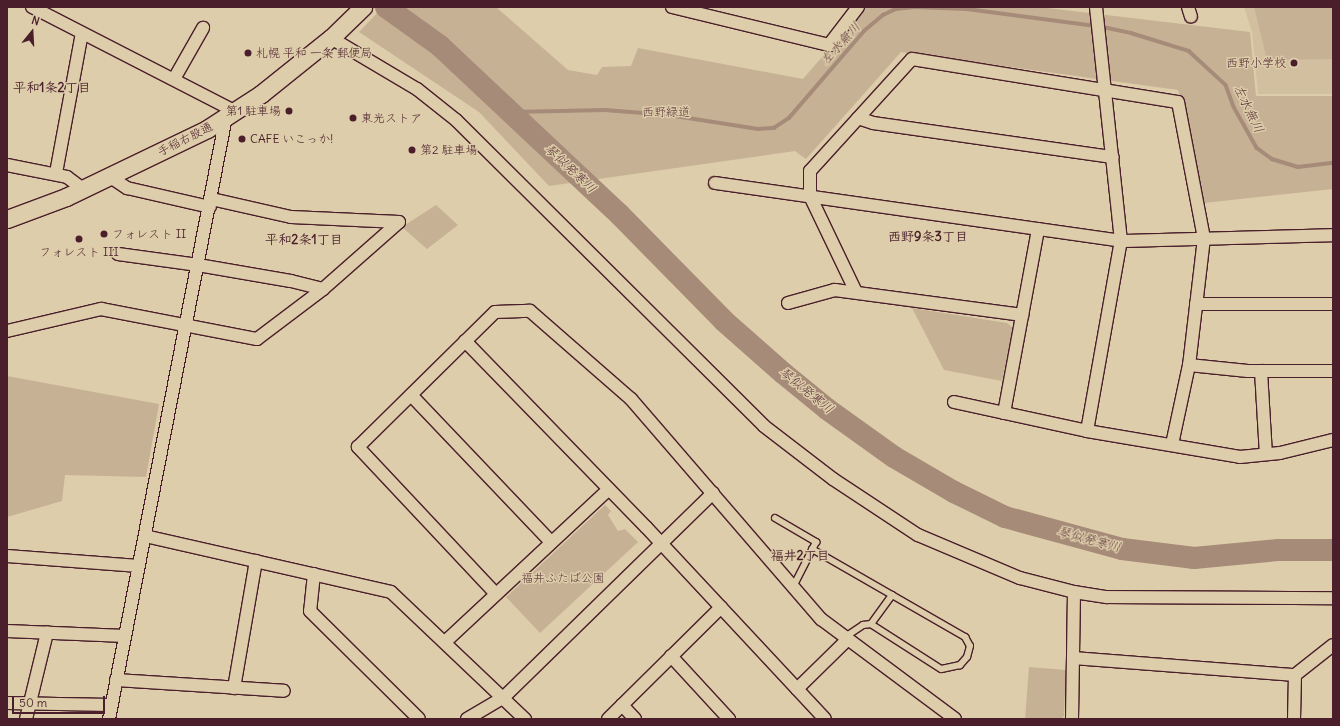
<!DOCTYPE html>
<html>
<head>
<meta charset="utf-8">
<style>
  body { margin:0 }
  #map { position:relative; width:1340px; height:726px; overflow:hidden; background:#decdaa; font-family:Delius,"Klee One",sans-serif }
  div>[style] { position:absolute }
  .built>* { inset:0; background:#d2bfa0 }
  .green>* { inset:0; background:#c6b195 }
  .stream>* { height:3.5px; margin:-1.75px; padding:0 1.75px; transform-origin:1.75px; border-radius:1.75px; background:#a68b79 }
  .river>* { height:22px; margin:-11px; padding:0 11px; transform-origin:11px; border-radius:11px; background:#a68b79 }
  .roads { filter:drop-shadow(1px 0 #4a1f2b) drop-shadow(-1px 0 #4a1f2b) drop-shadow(0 1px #4a1f2b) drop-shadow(0 -1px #4a1f2b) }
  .lane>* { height:6px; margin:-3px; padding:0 3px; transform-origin:3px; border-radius:3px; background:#decdaa }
  .street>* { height:12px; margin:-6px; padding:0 6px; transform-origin:6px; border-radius:6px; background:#decdaa }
  .secondary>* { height:17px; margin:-8.5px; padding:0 8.5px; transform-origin:8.5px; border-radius:8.5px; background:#decdaa }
  .dots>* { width:11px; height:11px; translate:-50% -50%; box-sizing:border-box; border:2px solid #decdaa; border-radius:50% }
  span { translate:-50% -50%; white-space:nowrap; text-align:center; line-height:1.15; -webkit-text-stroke:3px #decdaa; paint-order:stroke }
  .poi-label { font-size:12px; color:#4a1f2b }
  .left { translate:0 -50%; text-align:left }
  .right { translate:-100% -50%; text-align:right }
  .park-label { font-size:12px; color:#5d353b }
  .street-label { font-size:12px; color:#4a1f2b }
  .water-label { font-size:13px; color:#5c353b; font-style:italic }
  .neighbourhood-label { font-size:13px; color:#4a1f2b; font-weight:700 }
  .frame { position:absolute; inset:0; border:8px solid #4a1f2b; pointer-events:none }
  .north { position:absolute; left:12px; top:12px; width:40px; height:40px; -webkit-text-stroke:3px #decdaa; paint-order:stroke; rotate:18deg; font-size:11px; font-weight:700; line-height:16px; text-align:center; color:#4a1f2b }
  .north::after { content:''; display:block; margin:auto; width:14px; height:18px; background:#4a1f2b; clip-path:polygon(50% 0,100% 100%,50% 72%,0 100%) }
  .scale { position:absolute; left:12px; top:696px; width:93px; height:18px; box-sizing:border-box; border:2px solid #4a1f2b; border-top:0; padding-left:5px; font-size:12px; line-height:14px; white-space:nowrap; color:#4a1f2b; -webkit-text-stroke:3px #decdaa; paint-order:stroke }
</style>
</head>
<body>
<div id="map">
  <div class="built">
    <i style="clip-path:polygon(1244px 7px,1333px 7px,1333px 94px,1258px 94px,1252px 32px)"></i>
  </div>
  <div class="green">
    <i style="clip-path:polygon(383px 7px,496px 7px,568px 70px,597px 75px,602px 67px,631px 66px,638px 48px,803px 79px,865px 7px,1039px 7px,1250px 32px,1256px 96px,1333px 96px,1333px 189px,1204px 203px,1178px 90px,901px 52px,806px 159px,795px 151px,549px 186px,479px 112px,359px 32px)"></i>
    <i style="clip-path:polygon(1254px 7px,1333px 7px,1333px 59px,1267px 60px)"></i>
    <i style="clip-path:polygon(436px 205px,458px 225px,427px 249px,402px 227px)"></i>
    <i style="clip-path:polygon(912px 308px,1007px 323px,1013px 328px,1002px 381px,944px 370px)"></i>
    <i style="clip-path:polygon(7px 376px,159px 404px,146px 477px,65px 475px,62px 501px,7px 517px)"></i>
    <i style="clip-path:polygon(605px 505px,611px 511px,608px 515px,618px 531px,625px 529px,638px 542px,540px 633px,506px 597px)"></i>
    <i style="clip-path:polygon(1029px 667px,1066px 670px,1064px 716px,1061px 719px,1025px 719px)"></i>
  </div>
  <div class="stream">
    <i style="left:512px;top:112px;width:93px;rotate:-1.2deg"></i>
    <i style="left:605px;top:110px;width:64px;rotate:4.5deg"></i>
    <i style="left:669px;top:115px;width:90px;rotate:8.9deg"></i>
    <i style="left:758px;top:129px;width:16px;rotate:-4deg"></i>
    <i style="left:774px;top:128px;width:18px;rotate:-34deg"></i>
    <i style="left:789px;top:118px;width:115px;rotate:-49.2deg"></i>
    <i style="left:864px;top:31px;width:25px;rotate:-40deg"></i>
    <i style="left:883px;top:15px;width:14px;rotate:-25deg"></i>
    <i style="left:896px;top:9px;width:18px;rotate:-6deg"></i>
    <i style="left:914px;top:7px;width:53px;rotate:2.2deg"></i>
    <i style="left:967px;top:9px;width:137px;rotate:7.5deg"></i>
    <i style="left:1103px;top:27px;width:29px;rotate:12deg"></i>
    <i style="left:1131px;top:33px;width:61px;rotate:17.2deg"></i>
    <i style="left:1189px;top:51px;width:50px;rotate:42.6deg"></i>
    <i style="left:1226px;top:85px;width:23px;rotate:70deg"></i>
    <i style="left:1234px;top:107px;width:47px;rotate:60.7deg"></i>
    <i style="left:1257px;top:148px;width:19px;rotate:36deg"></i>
    <i style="left:1272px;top:159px;width:27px;rotate:17deg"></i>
    <i style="left:1298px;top:167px;width:35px;rotate:-7deg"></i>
  </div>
  <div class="river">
    <i style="left:386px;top:7px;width:67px;rotate:35.8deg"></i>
    <i style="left:440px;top:46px;width:247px;rotate:43.2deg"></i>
    <i style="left:620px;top:215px;width:148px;rotate:45.5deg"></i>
    <i style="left:724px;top:321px;width:79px;rotate:41.4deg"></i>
    <i style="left:783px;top:373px;width:57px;rotate:39.3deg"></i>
    <i style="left:827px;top:409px;width:82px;rotate:35.6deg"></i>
    <i style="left:894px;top:457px;width:69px;rotate:30.3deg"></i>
    <i style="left:954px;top:492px;width:57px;rotate:26.1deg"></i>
    <i style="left:1005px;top:517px;width:121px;rotate:15.3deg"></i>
    <i style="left:1122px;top:549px;width:73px;rotate:7.1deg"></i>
    <i style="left:1194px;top:558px;width:84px;rotate:-5.4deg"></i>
    <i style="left:1278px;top:550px;width:55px"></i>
  </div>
  <div class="roads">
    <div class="lane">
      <i style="left:775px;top:518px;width:48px;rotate:30.3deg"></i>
      <i style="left:816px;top:542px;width:51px;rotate:117.1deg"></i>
      <i style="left:812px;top:549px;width:177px;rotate:29.9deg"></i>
      <i style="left:965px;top:637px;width:10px;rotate:61deg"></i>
      <i style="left:970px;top:646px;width:11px;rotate:105deg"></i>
      <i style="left:967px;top:657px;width:11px;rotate:131deg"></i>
      <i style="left:960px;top:665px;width:19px;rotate:168deg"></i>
      <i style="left:941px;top:669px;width:83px;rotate:-147.3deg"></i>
      <i style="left:871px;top:624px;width:8px;rotate:173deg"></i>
      <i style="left:863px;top:625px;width:22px;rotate:146deg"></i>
      <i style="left:871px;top:624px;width:36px;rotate:-54deg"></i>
    </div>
    <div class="street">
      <i style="left:32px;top:7px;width:227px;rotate:27.2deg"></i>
      <i style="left:672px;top:7px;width:162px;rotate:13.6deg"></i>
      <i style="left:829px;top:45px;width:48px;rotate:-52.7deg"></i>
      <i style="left:1188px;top:7px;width:10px;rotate:73deg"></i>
      <i style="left:331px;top:38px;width:100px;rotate:30.7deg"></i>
      <i style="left:417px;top:89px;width:50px;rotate:38.5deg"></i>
      <i style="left:456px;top:120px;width:434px;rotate:44.8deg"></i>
      <i style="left:764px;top:426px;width:87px;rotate:37.5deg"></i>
      <i style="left:833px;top:479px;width:102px;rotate:33.4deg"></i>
      <i style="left:918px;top:535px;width:111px;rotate:22.9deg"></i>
      <i style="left:1020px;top:578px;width:56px;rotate:14.5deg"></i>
      <i style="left:1074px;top:592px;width:33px;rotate:9deg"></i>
      <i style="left:1107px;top:597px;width:226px;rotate:0.3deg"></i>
      <i style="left:174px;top:79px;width:59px;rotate:-60.4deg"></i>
      <i style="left:858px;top:118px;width:16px;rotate:18deg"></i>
      <i style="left:873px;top:123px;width:242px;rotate:8.1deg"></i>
      <i style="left:7px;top:165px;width:61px;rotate:11.3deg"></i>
      <i style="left:67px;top:177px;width:20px;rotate:37deg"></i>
      <i style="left:56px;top:173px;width:142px;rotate:-79.5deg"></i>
      <i style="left:109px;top:176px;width:22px;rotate:34deg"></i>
      <i style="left:127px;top:188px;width:85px;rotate:12.9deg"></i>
      <i style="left:715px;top:183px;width:410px;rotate:8.1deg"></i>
      <i style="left:1121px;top:241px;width:212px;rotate:-1.6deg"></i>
      <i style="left:118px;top:254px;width:81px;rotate:7.8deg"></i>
      <i style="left:198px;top:265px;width:94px;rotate:9.8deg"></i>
      <i style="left:291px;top:281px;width:33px;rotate:14deg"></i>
      <i style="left:856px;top:292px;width:106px;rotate:-115.6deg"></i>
      <i style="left:810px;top:196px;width:25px;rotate:-90deg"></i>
      <i style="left:810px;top:171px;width:151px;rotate:-47.7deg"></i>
      <i style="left:912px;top:59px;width:269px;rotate:9.2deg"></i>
      <i style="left:1178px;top:102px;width:138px;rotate:79.2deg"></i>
      <i style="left:1204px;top:238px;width:128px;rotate:96.7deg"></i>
      <i style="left:1189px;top:365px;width:81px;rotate:102.1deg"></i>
      <i style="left:788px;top:303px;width:49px;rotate:-15.5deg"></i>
      <i style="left:835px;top:290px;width:189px;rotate:7.6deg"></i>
      <i style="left:1196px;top:304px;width:137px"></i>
      <i style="left:7px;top:331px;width:97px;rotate:-13.2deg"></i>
      <i style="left:101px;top:309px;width:159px;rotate:10.9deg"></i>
      <i style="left:257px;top:339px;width:83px;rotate:-37.1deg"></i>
      <i style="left:323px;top:289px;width:101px;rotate:-41.4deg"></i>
      <i style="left:399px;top:222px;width:108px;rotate:-177.3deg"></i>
      <i style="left:291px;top:217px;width:81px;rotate:-167.2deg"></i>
      <i style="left:465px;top:341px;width:260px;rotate:45.8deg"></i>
      <i style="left:646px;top:527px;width:262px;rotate:47deg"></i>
      <i style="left:1189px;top:365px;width:59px;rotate:5.8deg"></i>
      <i style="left:1248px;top:371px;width:85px"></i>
      <i style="left:1261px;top:371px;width:83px;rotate:86.6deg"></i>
      <i style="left:411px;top:395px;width:203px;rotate:46.4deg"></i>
      <i style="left:954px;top:402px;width:136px;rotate:12.3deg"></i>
      <i style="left:1087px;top:431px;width:155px;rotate:9.6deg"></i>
      <i style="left:1240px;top:457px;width:40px;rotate:-5.7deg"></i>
      <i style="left:1280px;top:453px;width:55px;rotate:-13.8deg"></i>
      <i style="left:1004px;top:413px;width:187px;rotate:-79.5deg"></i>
      <i style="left:1087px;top:431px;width:193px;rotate:-79.9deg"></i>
      <i style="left:1121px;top:241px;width:235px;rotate:-96.1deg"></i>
      <i style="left:145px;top:536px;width:252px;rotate:12.8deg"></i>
      <i style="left:391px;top:592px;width:185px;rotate:43.5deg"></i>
      <i style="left:7px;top:556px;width:132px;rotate:4.3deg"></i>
      <i style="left:314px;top:574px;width:37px;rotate:96deg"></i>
      <i style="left:310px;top:611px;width:153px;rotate:44.7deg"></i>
      <i style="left:496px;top:594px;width:202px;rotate:-133.2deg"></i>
      <i style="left:358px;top:447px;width:192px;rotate:-44.6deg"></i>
      <i style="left:495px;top:312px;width:35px;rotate:-2deg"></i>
      <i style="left:530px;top:311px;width:134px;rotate:41.1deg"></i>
      <i style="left:631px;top:399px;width:291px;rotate:49.2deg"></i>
      <i style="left:821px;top:619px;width:167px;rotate:36.7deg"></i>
      <i style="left:7px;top:631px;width:118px;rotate:2.4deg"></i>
      <i style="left:445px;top:642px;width:224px;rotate:-43deg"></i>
      <i style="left:671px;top:656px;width:86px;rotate:47.4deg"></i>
      <i style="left:1073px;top:658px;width:223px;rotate:4.4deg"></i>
      <i style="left:116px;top:680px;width:168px;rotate:3.7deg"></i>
      <i style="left:234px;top:688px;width:129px;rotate:-80.2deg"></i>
      <i style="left:797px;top:689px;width:71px;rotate:-44.4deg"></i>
      <i style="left:7px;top:703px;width:104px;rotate:1.1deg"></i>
      <i style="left:622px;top:705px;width:19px;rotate:47deg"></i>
      <i style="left:26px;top:719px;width:89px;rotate:-76.3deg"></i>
      <i style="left:109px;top:719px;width:613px;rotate:-79deg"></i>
      <i style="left:467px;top:719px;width:43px;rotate:-30.7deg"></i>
      <i style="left:504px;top:697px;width:292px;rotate:-44.3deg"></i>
      <i style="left:608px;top:719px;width:159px;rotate:-44.7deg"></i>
      <i style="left:1072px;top:719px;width:127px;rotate:-89.1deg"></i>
      <i style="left:1294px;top:719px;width:44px;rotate:-88.7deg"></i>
      <i style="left:1295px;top:675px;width:48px;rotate:-38.3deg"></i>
    </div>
    <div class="secondary">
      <i style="left:7px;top:219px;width:63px;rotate:-20.4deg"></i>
      <i style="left:66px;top:197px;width:157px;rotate:-25.7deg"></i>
      <i style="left:207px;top:129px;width:64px;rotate:-32.9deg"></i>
      <i style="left:261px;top:94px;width:90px;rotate:-38.7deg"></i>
      <i style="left:331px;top:38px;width:45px;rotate:-44.1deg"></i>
    </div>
  </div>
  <div class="dots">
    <i style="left:248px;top:53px;background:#4a1f2b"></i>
    <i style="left:1294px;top:63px;background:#4a1f2b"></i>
    <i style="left:289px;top:111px;background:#4a1f2b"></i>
    <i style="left:353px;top:118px;background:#4a1f2b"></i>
    <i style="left:242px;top:139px;background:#4a1f2b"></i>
    <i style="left:412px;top:150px;background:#4a1f2b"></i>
    <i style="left:104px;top:234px;background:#4a1f2b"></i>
    <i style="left:79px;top:239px;background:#4a1f2b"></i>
  </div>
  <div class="poi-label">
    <span class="left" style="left:256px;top:53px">札幌 平和 一条 郵便局</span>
    <span class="right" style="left:1286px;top:63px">西野小学校</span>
    <span class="right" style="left:281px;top:111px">第1 駐車場</span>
    <span class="left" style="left:361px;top:118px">東光ストア</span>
    <span class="left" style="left:250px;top:139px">CAFE いこっか!</span>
    <span class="left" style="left:420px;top:150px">第2 駐車場</span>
    <span class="left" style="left:112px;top:234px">フォレスト II</span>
    <span style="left:79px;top:252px">フォレスト III</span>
  </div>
  <div class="park-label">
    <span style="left:666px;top:112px">西野緑道</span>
    <span style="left:563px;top:578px">福井ふたば公園</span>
  </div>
  <div class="street-label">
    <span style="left:185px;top:139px;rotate:-27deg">手稲右股通</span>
  </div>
  <div class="water-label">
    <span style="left:841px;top:44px;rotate:-48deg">左水無川</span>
    <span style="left:1248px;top:109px;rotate:64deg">左水無川</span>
    <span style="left:570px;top:169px;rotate:43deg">琴似発寒川</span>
    <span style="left:806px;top:391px;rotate:39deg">琴似発寒川</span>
    <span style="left:1089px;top:540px;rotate:15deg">琴似発寒川</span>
  </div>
  <div class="neighbourhood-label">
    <span style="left:52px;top:88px">平和1条2丁目</span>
    <span style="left:928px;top:237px">西野9条3丁目</span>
    <span style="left:304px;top:240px">平和2条1丁目</span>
    <span style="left:800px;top:556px">福井2丁目</span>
  </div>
  <div class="frame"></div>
  <div class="north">N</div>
  <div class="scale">50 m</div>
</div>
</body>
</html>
